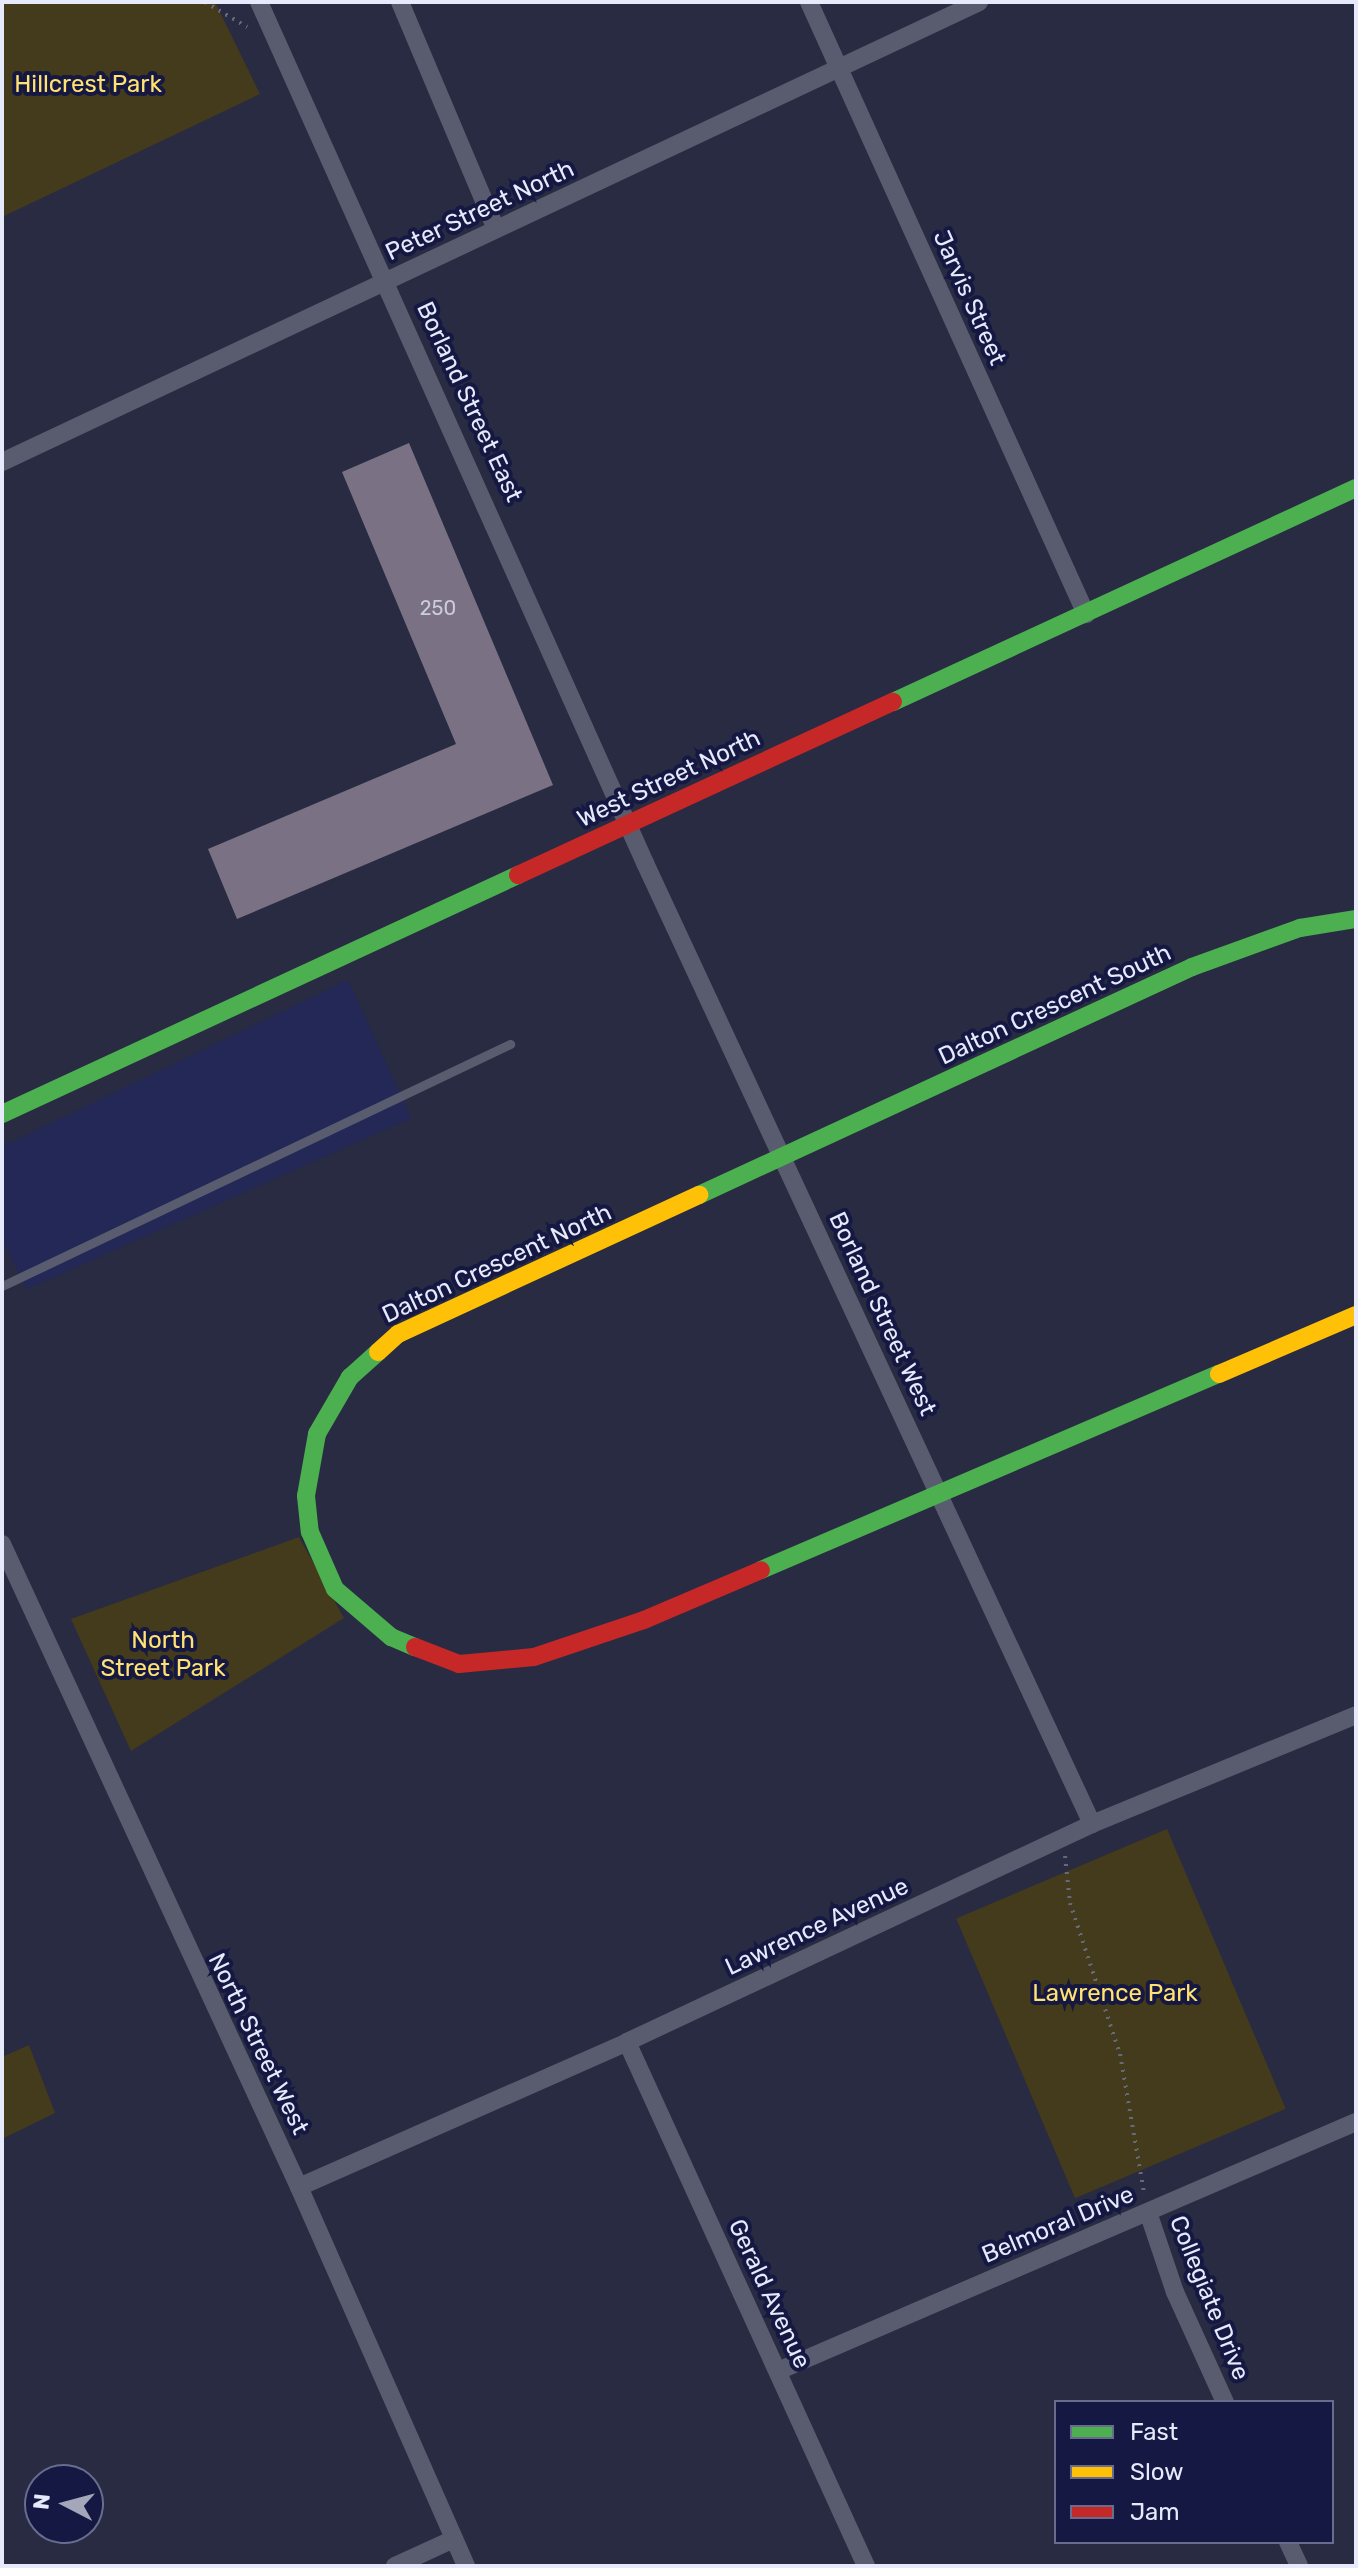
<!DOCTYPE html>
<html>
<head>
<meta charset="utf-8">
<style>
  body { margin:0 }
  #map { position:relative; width:1358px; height:2568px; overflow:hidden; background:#282b42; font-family:Rubik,sans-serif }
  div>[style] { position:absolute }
  .built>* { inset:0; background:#232856 }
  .green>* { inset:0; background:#433b1b; transform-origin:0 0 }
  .building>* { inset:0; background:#7a7284 }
  .path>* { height:4px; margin-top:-2px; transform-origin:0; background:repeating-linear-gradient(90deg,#666978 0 2px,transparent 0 8px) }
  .lane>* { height:9px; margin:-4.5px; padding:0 4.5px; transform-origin:4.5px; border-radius:4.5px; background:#595c6e }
  .street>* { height:18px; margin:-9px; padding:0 9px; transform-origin:9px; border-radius:9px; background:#595c6e }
  .fast>* { height:18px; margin:-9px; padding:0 9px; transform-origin:9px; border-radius:9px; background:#4caf50 }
  .slow>* { height:18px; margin:-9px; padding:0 9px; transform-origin:9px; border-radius:9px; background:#ffc107 }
  .jam>* { height:18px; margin:-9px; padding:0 9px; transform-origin:9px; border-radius:9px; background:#c62828 }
  span { translate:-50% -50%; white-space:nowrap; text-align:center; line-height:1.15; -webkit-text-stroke:8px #151842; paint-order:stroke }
  .number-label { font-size:20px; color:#cbccdd }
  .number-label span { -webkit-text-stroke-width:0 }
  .park-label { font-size:24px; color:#ffe271 }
  .street-label { font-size:24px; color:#e6eafb }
  .frame { position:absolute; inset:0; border:4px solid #e6eafb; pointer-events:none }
  .legend { position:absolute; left:1054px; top:2400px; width:280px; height:144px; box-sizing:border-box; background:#151842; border:2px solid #696c8c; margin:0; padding:10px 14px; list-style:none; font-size:24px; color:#e6eafb }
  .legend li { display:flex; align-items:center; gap:16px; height:40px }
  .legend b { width:40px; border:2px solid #696c8c }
  .north { position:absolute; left:24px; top:2464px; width:80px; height:80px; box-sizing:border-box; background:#151842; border:2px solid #696c8c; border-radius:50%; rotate:276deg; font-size:22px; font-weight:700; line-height:32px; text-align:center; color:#e6eafb }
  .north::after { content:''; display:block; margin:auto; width:28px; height:36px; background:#a4a7ba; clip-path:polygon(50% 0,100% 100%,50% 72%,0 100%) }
</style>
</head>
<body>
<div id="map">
  <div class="built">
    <i style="clip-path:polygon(348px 980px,411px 1118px,27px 1289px,2px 1239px,2px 1147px)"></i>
  </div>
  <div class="green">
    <i style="clip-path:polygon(2px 2px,215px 2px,260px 94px,2px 217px)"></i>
    <i style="clip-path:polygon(299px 1537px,344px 1618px,131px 1751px,71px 1619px)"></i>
    <i style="left:1167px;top:1829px;width:304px;height:229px;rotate:67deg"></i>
    <i style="clip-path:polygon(29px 2045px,55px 2113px,2px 2139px,2px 2057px)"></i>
  </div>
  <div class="building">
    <i style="clip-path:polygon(409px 443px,553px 785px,237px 919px,208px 849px,456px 744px,342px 472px)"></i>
  </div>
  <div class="path">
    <i style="left:205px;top:2px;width:49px;rotate:30.8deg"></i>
    <i style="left:1065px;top:1856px;width:47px;rotate:83.9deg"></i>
    <i style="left:1070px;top:1903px;width:159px;rotate:71.7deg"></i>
    <i style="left:1120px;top:2054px;width:141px;rotate:80.2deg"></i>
  </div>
  <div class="lane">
    <i style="left:2px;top:1286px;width:563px;rotate:-25.47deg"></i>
  </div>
  <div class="street">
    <i style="left:259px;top:2px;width:944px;rotate:65.85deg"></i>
    <i style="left:645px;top:863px;width:1060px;rotate:65.05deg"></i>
    <i style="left:400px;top:2px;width:246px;rotate:67.1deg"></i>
    <i style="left:809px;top:2px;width:672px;rotate:65.65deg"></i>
    <i style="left:2px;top:462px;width:1080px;rotate:-25.21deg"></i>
    <i style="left:2px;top:1544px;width:708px;rotate:65.21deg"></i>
    <i style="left:299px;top:2187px;width:414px;rotate:66.2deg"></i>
    <i style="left:627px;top:2042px;width:576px;rotate:65.48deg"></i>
    <i style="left:299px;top:2187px;width:359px;rotate:-23.8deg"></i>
    <i style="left:627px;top:2042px;width:514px;rotate:-25.12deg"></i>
    <i style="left:1092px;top:1824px;width:286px;rotate:-22.4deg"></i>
    <i style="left:1148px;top:2212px;width:84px;rotate:71.4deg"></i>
    <i style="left:1175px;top:2292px;width:121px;rotate:65.6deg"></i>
    <i style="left:778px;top:2371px;width:629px;rotate:-23.31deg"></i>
    <i style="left:1288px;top:2542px;width:26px;rotate:65deg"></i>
    <i style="left:395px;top:2566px;width:65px;rotate:-24.6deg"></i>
  </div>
  <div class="fast">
    <i style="left:893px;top:702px;width:510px;rotate:-24.81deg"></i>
    <i style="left:2px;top:1114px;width:569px;rotate:-24.85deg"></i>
    <i style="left:699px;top:1195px;width:543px;rotate:-24.82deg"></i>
    <i style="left:1192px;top:967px;width:115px;rotate:-19.9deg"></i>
    <i style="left:1300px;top:928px;width:57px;rotate:-9.1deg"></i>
    <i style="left:378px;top:1352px;width:38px;rotate:138deg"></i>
    <i style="left:350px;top:1377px;width:66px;rotate:120.1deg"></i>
    <i style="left:317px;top:1434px;width:63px;rotate:100.1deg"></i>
    <i style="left:306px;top:1496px;width:36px;rotate:84deg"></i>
    <i style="left:310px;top:1532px;width:62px;rotate:66.3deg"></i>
    <i style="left:335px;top:1589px;width:74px;rotate:40.6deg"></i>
    <i style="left:391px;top:1637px;width:26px;rotate:23deg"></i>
    <i style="left:761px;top:1570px;width:498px;rotate:-23.2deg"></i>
  </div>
  <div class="slow">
    <i style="left:378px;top:1352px;width:27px;rotate:-42deg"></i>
    <i style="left:398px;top:1334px;width:332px;rotate:-24.8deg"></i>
    <i style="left:1219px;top:1374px;width:149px;rotate:-23.3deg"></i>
  </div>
  <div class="jam">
    <i style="left:518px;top:875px;width:413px;rotate:-24.8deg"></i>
    <i style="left:415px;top:1647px;width:47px;rotate:21.1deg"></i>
    <i style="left:459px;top:1664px;width:75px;rotate:-5.3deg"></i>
    <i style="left:534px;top:1657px;width:116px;rotate:-18.6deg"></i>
    <i style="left:644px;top:1620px;width:127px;rotate:-23.1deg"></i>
  </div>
  <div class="number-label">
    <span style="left:438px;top:608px">250</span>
  </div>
  <div class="park-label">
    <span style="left:88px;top:85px">Hillcrest Park</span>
    <span style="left:163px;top:1655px">North<br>Street Park</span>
    <span style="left:1115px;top:1994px">Lawrence Park</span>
  </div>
  <div class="street-label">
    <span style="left:480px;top:211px;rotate:-25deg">Peter Street North</span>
    <span style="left:969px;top:298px;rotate:66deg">Jarvis Street</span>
    <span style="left:469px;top:402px;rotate:65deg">Borland Street East</span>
    <span style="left:669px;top:779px;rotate:-25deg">West Street North</span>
    <span style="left:1055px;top:1005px;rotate:-25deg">Dalton Crescent South</span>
    <span style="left:497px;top:1264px;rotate:-25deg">Dalton Crescent North</span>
    <span style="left:882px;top:1314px;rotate:65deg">Borland Street West</span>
    <span style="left:817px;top:1927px;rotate:-25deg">Lawrence Avenue</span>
    <span style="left:258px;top:2044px;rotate:64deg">North Street West</span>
    <span style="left:1058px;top:2225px;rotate:-23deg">Belmoral Drive</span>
    <span style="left:769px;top:2294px;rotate:65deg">Gerald Avenue</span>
    <span style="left:1209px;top:2298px;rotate:68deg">Collegiate Drive</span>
  </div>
  <div class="frame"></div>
  <ul class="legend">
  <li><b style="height:10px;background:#4caf50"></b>Fast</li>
  <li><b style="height:10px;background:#ffc107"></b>Slow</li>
  <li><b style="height:10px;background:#c62828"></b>Jam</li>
  </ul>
  <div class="north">N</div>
</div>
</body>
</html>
